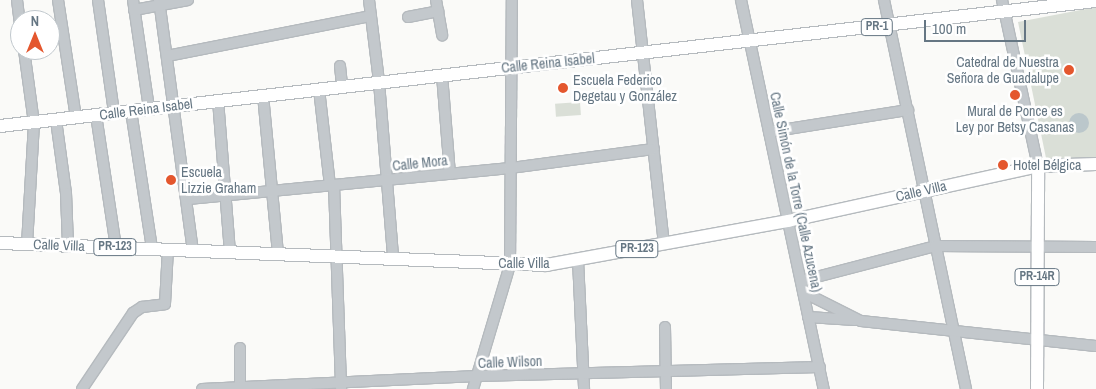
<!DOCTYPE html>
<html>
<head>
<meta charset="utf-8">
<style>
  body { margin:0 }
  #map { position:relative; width:1096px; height:389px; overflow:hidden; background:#fafaf8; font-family:"Archivo Narrow",sans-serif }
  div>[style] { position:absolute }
  .green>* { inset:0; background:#dadfd7; transform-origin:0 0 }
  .water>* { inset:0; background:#bbc7cb }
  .round { border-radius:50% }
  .roads { filter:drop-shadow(1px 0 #b5babe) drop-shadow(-1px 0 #b5babe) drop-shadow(0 1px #b5babe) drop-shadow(0 -1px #b5babe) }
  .minor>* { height:10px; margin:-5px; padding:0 5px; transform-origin:5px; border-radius:5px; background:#c3c8cc }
  .major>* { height:12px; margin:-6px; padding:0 6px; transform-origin:6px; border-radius:6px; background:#fff }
  .dots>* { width:14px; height:14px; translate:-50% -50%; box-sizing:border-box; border:2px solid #fff; border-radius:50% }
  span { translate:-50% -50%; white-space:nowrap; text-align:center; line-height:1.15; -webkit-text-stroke:5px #fff; paint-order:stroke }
  .shield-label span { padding:1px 4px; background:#fff; border:1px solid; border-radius:4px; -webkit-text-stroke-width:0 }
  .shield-label { font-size:12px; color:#657683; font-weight:700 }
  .poi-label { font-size:14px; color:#657683 }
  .right { translate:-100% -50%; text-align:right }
  .left { translate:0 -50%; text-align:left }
  .street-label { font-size:14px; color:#657683 }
  .north { position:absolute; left:10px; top:10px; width:50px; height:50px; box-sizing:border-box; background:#fff; border:1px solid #c1c8cd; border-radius:50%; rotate:0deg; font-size:14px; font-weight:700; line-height:20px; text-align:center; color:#657683 }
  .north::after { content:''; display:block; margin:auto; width:18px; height:22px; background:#e4572e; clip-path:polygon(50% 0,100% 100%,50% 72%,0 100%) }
  .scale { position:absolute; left:924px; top:20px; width:102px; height:22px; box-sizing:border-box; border:2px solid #657683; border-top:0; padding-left:6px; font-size:15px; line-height:18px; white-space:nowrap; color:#657683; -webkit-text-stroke:4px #fff; paint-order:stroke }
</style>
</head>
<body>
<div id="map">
  <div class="green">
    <i style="clip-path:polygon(1096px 7px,1096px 158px,1046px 158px,1018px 22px)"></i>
    <i style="left:580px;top:102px;width:13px;height:25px;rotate:86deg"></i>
  </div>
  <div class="water">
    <i class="round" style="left:1069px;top:113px;width:20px;height:20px"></i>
  </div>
  <div class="roads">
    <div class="minor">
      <i style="left:17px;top:0;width:24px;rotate:83deg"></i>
      <i style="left:58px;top:0;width:118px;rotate:81.3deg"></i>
      <i style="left:98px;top:0;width:114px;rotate:81.9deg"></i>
      <i style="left:133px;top:0;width:109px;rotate:81.6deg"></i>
      <i style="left:159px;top:0;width:252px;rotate:82.3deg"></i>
      <i style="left:369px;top:0;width:83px;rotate:83deg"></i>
      <i style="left:379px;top:82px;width:176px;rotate:85.4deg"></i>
      <i style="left:436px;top:0;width:36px;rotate:80deg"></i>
      <i style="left:637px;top:0;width:245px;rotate:83.7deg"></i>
      <i style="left:741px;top:0;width:398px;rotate:78deg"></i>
      <i style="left:884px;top:0;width:398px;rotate:78.1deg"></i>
      <i style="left:1002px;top:0;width:170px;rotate:77.8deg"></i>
      <i style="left:134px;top:10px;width:55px;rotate:-10.5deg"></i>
      <i style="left:408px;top:17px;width:31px;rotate:-11deg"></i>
      <i style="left:24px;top:50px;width:74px;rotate:82.2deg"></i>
      <i style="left:34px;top:123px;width:121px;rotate:93.3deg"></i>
      <i style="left:167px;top:56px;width:208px;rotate:-11.1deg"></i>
      <i style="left:340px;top:66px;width:20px;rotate:84deg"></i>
      <i style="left:442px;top:75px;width:99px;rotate:85.4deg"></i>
      <i style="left:319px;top:89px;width:97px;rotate:83.5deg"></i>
      <i style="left:263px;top:95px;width:159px;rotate:84.6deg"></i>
      <i style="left:218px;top:100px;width:151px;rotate:85.5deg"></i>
      <i style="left:131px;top:111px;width:140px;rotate:81.3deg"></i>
      <i style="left:96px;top:115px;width:134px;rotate:81.4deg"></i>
      <i style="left:56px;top:120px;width:74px;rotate:82.2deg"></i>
      <i style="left:66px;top:193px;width:52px;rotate:87.8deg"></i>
      <i style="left:769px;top:132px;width:141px;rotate:-9deg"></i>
      <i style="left:334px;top:185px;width:204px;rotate:88deg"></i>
      <i style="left:188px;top:199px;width:324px;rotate:-5.5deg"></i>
      <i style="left:511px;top:168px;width:144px;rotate:-7.6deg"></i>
      <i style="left:578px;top:260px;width:129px;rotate:87.3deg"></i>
      <i style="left:801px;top:281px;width:138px;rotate:-14.6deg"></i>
      <i style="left:935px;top:246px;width:161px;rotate:0.4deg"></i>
      <i style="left:803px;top:292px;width:65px;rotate:26.6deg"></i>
      <i style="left:861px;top:321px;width:236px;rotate:6.1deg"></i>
      <i style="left:808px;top:317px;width:47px;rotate:3.7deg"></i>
      <i style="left:665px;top:327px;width:62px;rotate:89.1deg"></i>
      <i style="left:240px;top:388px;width:40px;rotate:-90deg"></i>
      <i style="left:82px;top:389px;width:92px;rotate:-56.1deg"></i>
      <i style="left:133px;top:313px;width:11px;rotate:-34deg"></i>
      <i style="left:142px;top:307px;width:23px;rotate:-7deg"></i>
      <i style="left:165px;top:304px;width:55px;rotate:-86.9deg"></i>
      <i style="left:202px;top:389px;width:275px;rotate:-2.7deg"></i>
      <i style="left:477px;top:376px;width:343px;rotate:-1.5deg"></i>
      <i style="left:473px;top:389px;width:129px;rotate:-73.4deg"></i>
      <i style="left:510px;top:265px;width:265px;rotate:-89.6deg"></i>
    </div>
    <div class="major">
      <i style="left:0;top:126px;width:1103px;rotate:-6.51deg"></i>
      <i style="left:0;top:243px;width:546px;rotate:2.31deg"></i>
      <i style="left:546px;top:265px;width:246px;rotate:-10.3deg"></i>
      <i style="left:788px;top:221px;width:256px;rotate:-12.4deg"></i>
      <i style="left:1038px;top:166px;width:58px;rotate:-2deg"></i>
      <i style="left:1037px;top:389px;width:223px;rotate:-89.7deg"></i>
    </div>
  </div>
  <div class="dots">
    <i style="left:1069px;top:70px;background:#e4572e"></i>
    <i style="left:563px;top:88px;background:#e4572e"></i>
    <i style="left:1015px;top:95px;background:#e4572e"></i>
    <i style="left:1003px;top:165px;background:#e4572e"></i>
    <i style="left:171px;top:180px;background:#e4572e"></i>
  </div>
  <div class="shield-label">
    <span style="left:877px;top:27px">PR-1</span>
    <span style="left:115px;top:247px">PR-123</span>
    <span style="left:637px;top:249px">PR-123</span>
    <span style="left:1037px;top:277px">PR-14R</span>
  </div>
  <div class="poi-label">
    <span class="right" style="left:1059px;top:70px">Catedral de Nuestra<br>Señora de Guadalupe</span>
    <span class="left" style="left:573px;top:88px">Escuela Federico<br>Degetau y González</span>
    <span style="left:1015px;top:119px">Mural de Ponce es<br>Ley por Betsy Casanas</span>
    <span class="left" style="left:1013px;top:165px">Hotel Bélgica</span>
    <span class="left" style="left:181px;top:180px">Escuela<br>Lizzie Graham</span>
  </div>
  <div class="street-label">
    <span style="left:548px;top:63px;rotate:-6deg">Calle Reina Isabel</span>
    <span style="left:146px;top:109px;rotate:-7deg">Calle Reina Isabel</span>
    <span style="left:420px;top:163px;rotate:-6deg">Calle Mora</span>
    <span style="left:921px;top:191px;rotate:-13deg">Calle Villa</span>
    <span style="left:796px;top:192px;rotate:78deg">Calle Simón de la Torre (Calle Azucena)</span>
    <span style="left:59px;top:245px;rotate:2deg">Calle Villa</span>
    <span style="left:524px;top:263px">Calle Villa</span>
    <span style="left:510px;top:362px;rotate:-2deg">Calle Wilson</span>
  </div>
  <div class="north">N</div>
  <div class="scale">100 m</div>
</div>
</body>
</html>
